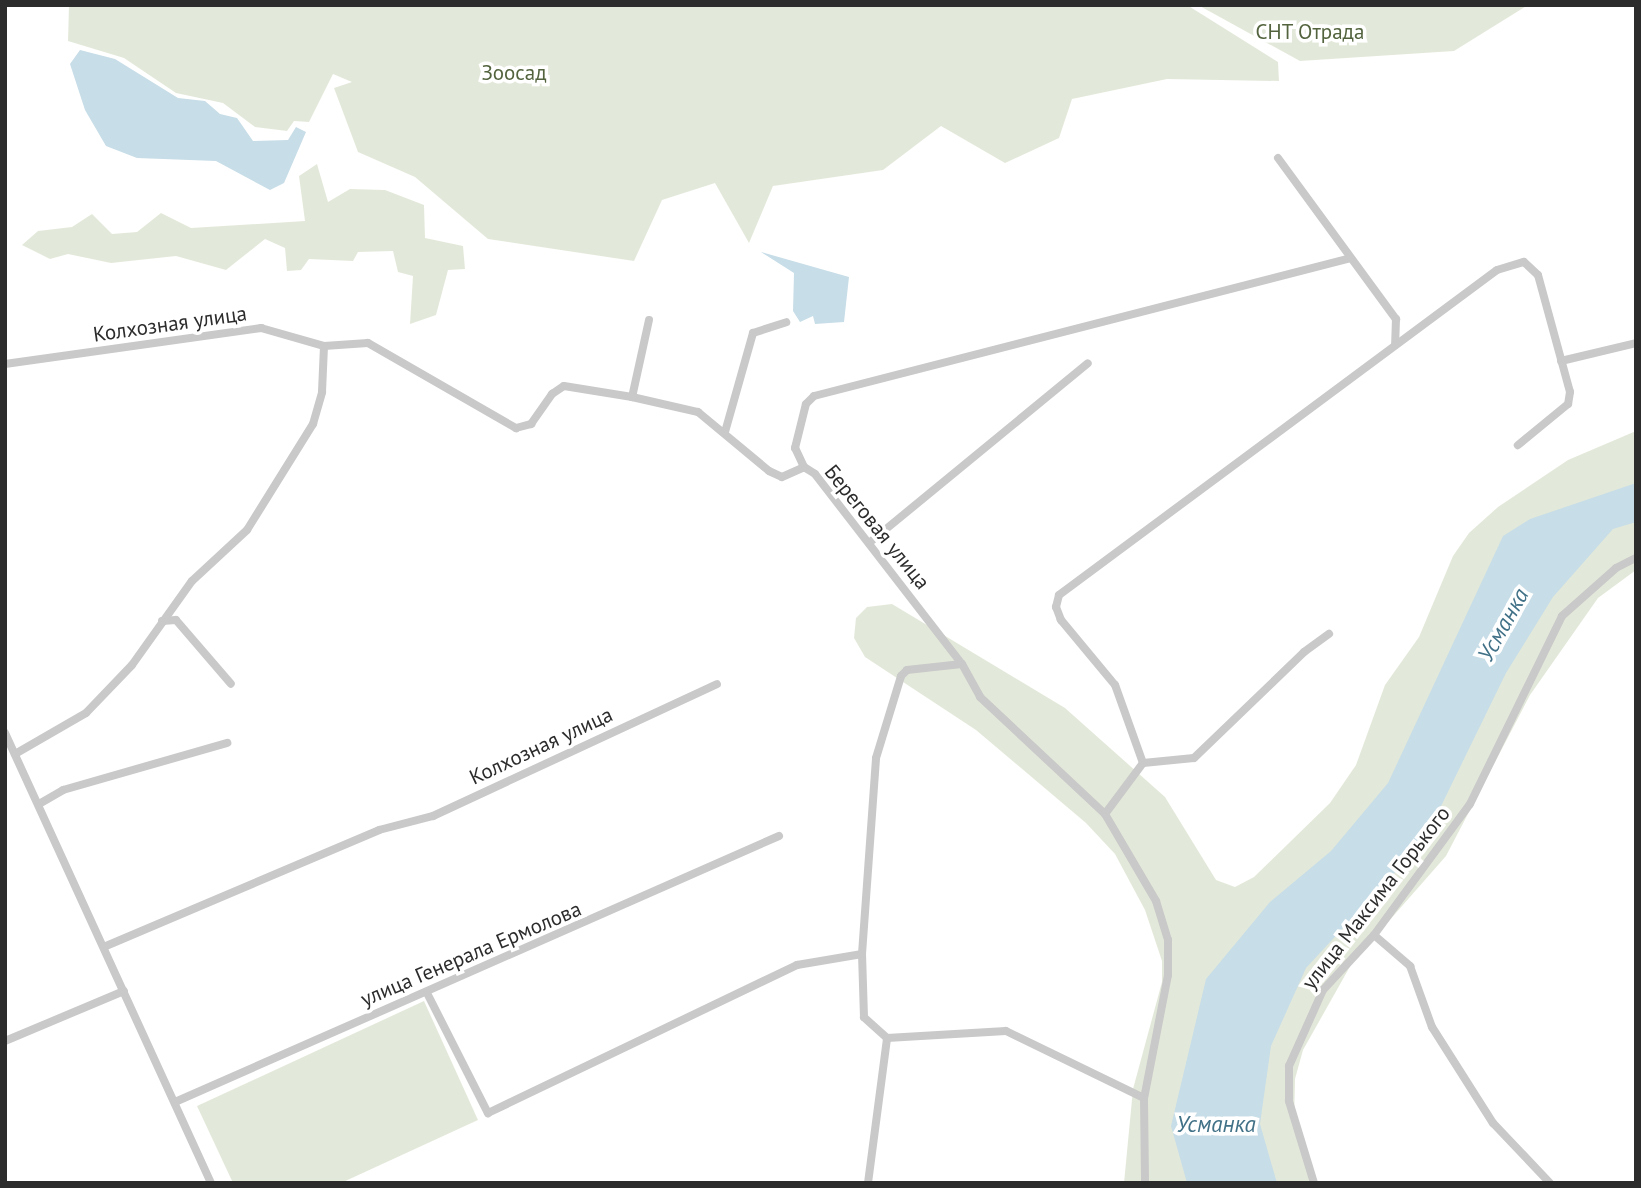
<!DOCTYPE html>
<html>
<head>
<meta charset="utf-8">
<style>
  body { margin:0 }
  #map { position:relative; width:1641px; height:1188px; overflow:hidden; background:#fff; font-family:"PT Sans",sans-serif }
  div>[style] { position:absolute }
  .green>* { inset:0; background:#e3e9da }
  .water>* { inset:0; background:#c7dde7 }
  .street>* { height:8px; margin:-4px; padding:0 4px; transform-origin:4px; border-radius:4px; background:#c9c9c9 }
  span { translate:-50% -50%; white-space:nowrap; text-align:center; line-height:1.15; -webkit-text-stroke:7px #fff; paint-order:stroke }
  .park-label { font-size:21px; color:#52633d }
  .street-label { font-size:21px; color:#2c2c2c }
  .water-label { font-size:23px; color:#417187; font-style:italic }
  .frame { position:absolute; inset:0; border:7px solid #2c2c2c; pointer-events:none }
</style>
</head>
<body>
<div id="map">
  <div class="green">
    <i style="clip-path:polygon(69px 5px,1187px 5px,1278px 62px,1279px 81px,1167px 79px,1072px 99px,1059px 138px,1005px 163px,941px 126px,883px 170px,773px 186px,749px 243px,715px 183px,662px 200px,634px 261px,488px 239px,415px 177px,358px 152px,334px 88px,352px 82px,333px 74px,309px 122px,294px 121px,287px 131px,255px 127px,223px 103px,176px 93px,124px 58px,68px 41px)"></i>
    <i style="clip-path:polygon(1198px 5px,1528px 5px,1454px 51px,1300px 61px)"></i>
    <i style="clip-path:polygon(317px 164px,328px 202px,350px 189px,385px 190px,424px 205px,425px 238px,463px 246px,465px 269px,448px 270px,436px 315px,410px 324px,413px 276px,398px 272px,393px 251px,358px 252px,353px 261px,309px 259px,301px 270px,287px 271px,285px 248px,265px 239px,226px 270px,176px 256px,111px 263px,68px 254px,50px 259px,22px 245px,38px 231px,72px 227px,92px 214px,112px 234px,137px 232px,161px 213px,191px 228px,305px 221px,299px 176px)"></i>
    <i style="clip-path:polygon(1636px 431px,1636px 570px,1598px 598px,1530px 695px,1446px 856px,1352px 963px,1303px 1050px,1295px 1079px,1294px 1123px,1313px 1183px,1124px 1183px,1133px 1089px,1162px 982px,1162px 961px,1145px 910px,1115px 854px,1086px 823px,976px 730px,865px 657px,854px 638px,856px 618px,867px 607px,892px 604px,1065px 708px,1165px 797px,1216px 880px,1235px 887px,1254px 877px,1330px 803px,1356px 765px,1385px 685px,1419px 637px,1453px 556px,1469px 533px,1498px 507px,1568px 460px)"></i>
    <i style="clip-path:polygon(424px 1001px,478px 1120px,341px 1183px,233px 1183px,197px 1106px)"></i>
  </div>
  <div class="water">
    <i style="clip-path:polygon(80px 50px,115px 59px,178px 98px,205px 101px,220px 114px,237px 118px,253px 141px,288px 140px,296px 127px,306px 132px,284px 183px,270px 190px,216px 161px,137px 158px,106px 146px,85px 110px,70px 64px)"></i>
    <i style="clip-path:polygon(761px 252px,849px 277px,844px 322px,815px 324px,813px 316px,800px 322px,793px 311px,794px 273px)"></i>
    <i style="clip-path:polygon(1636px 483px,1636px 522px,1613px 529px,1553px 597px,1506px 673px,1424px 841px,1306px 968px,1271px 1046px,1260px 1124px,1277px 1183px,1187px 1183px,1171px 1126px,1206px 979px,1270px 902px,1331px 851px,1388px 783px,1503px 536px,1530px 519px)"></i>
  </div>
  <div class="street">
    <i style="left:1278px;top:158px;width:200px;rotate:53.8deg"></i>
    <i style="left:1396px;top:319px;width:26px;rotate:92deg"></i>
    <i style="left:649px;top:320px;width:79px;rotate:102.4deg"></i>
    <i style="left:632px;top:397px;width:68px;rotate:12.8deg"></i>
    <i style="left:698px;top:412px;width:92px;rotate:39.7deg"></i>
    <i style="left:769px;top:471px;width:14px;rotate:25deg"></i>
    <i style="left:782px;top:477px;width:24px;rotate:-24deg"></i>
    <i style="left:804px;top:467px;width:13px;rotate:32deg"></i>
    <i style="left:815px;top:474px;width:240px;rotate:52.3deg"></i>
    <i style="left:962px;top:664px;width:38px;rotate:61deg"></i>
    <i style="left:980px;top:697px;width:171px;rotate:43.1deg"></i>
    <i style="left:1105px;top:814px;width:101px;rotate:59.6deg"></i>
    <i style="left:1156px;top:901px;width:41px;rotate:72.9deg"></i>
    <i style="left:1168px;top:940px;width:35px;rotate:90deg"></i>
    <i style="left:1168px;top:975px;width:125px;rotate:101deg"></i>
    <i style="left:1144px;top:1098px;width:85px;rotate:89.3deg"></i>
    <i style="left:1561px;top:361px;width:77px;rotate:-13.5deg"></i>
    <i style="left:5px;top:364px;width:259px;rotate:-8deg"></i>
    <i style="left:261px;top:328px;width:66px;rotate:15.9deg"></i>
    <i style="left:324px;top:346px;width:44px;rotate:-3.9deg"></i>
    <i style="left:368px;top:343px;width:171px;rotate:29.9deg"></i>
    <i style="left:516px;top:428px;width:16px;rotate:-15deg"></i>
    <i style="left:531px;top:424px;width:37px;rotate:-55deg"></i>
    <i style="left:552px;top:394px;width:14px;rotate:-34deg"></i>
    <i style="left:564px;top:386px;width:69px;rotate:9.2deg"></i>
    <i style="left:725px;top:432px;width:103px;rotate:-74.2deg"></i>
    <i style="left:753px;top:333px;width:35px;rotate:-18deg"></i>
    <i style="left:804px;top:467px;width:21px;rotate:-115deg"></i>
    <i style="left:795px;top:448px;width:45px;rotate:-76deg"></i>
    <i style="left:806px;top:404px;width:11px;rotate:-45deg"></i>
    <i style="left:814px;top:396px;width:554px;rotate:-14.41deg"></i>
    <i style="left:869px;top:543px;width:283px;rotate:-39.4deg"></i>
    <i style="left:162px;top:621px;width:14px;rotate:-4deg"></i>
    <i style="left:176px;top:620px;width:84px;rotate:49.3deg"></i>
    <i style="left:5px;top:733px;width:495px;rotate:65.4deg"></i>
    <i style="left:15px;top:754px;width:82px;rotate:-30deg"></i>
    <i style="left:86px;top:713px;width:66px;rotate:-46.2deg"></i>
    <i style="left:132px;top:665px;width:103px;rotate:-54.5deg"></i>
    <i style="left:192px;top:581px;width:75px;rotate:-42.8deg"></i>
    <i style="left:247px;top:530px;width:125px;rotate:-58.1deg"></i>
    <i style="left:313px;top:424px;width:33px;rotate:-74deg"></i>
    <i style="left:322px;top:392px;width:46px;rotate:-87.5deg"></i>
    <i style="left:1143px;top:763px;width:83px;rotate:-109.7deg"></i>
    <i style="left:1115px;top:685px;width:85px;rotate:-129.7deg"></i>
    <i style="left:1061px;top:620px;width:14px;rotate:-111deg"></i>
    <i style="left:1056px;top:607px;width:12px;rotate:-76deg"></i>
    <i style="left:1059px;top:595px;width:545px;rotate:-36.58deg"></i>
    <i style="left:1497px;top:270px;width:28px;rotate:-17deg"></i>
    <i style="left:1524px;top:262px;width:19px;rotate:43deg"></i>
    <i style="left:1538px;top:275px;width:121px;rotate:74.7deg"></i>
    <i style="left:1570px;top:392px;width:12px;rotate:99deg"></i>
    <i style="left:1568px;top:404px;width:65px;rotate:140.6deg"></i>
    <i style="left:39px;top:804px;width:28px;rotate:-30deg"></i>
    <i style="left:63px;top:790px;width:171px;rotate:-16deg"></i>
    <i style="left:1105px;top:814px;width:64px;rotate:-53.3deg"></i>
    <i style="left:1143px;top:763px;width:51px;rotate:-5.6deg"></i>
    <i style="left:1194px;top:758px;width:153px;rotate:-43.9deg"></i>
    <i style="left:1304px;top:652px;width:31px;rotate:-36deg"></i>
    <i style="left:1374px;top:935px;width:48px;rotate:40.7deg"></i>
    <i style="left:1410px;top:966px;width:65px;rotate:70.2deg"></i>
    <i style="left:1432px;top:1027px;width:114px;rotate:57.6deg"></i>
    <i style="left:1493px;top:1123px;width:83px;rotate:46.5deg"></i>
    <i style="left:106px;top:946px;width:297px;rotate:-23deg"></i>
    <i style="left:379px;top:830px;width:56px;rotate:-14.5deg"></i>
    <i style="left:433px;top:816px;width:313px;rotate:-24.9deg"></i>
    <i style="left:427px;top:993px;width:135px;rotate:63.1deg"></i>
    <i style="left:488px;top:1113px;width:343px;rotate:-25.6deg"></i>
    <i style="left:797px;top:965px;width:66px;rotate:-9.6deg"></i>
    <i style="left:887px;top:1038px;width:31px;rotate:-138deg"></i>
    <i style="left:864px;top:1017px;width:63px;rotate:-91.8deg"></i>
    <i style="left:862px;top:954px;width:196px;rotate:-85.9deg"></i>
    <i style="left:876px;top:758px;width:86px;rotate:-73deg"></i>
    <i style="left:901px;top:676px;width:8px;rotate:-45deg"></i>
    <i style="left:907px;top:670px;width:55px;rotate:-6.2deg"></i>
    <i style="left:5px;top:1041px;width:129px;rotate:-22.8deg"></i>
    <i style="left:175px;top:1102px;width:660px;rotate:-23.77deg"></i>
    <i style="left:868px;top:1183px;width:146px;rotate:-82.5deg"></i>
    <i style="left:887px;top:1038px;width:119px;rotate:-3.4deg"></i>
    <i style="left:1006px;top:1031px;width:153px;rotate:25.9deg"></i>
    <i style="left:1314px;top:1183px;width:86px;rotate:-107deg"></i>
    <i style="left:1289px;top:1101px;width:35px;rotate:-90deg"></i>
    <i style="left:1289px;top:1066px;width:83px;rotate:-65.9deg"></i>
    <i style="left:1323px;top:990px;width:75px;rotate:-47.2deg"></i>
    <i style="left:1374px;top:935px;width:162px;rotate:-53.8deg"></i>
    <i style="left:1470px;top:804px;width:209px;rotate:-63.9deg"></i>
    <i style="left:1562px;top:616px;width:72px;rotate:-41.6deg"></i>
    <i style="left:1616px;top:568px;width:22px;rotate:-27deg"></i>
  </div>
  <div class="park-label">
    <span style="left:1310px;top:32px">СНТ Отрада</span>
    <span style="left:514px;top:73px">Зоосад</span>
  </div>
  <div class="street-label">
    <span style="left:170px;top:324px;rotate:-8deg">Колхозная улица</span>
    <span style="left:877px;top:527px;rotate:51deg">Береговая улица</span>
    <span style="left:541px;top:746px;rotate:-25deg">Колхозная улица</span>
    <span style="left:1376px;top:898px;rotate:-52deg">улица Максима Горького</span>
    <span style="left:471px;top:954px;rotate:-23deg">улица Генерала Ермолова</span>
  </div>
  <div class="water-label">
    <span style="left:1503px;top:625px;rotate:-61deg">Усманка</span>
    <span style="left:1216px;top:1124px">Усманка</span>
  </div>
  <div class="frame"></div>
</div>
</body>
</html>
